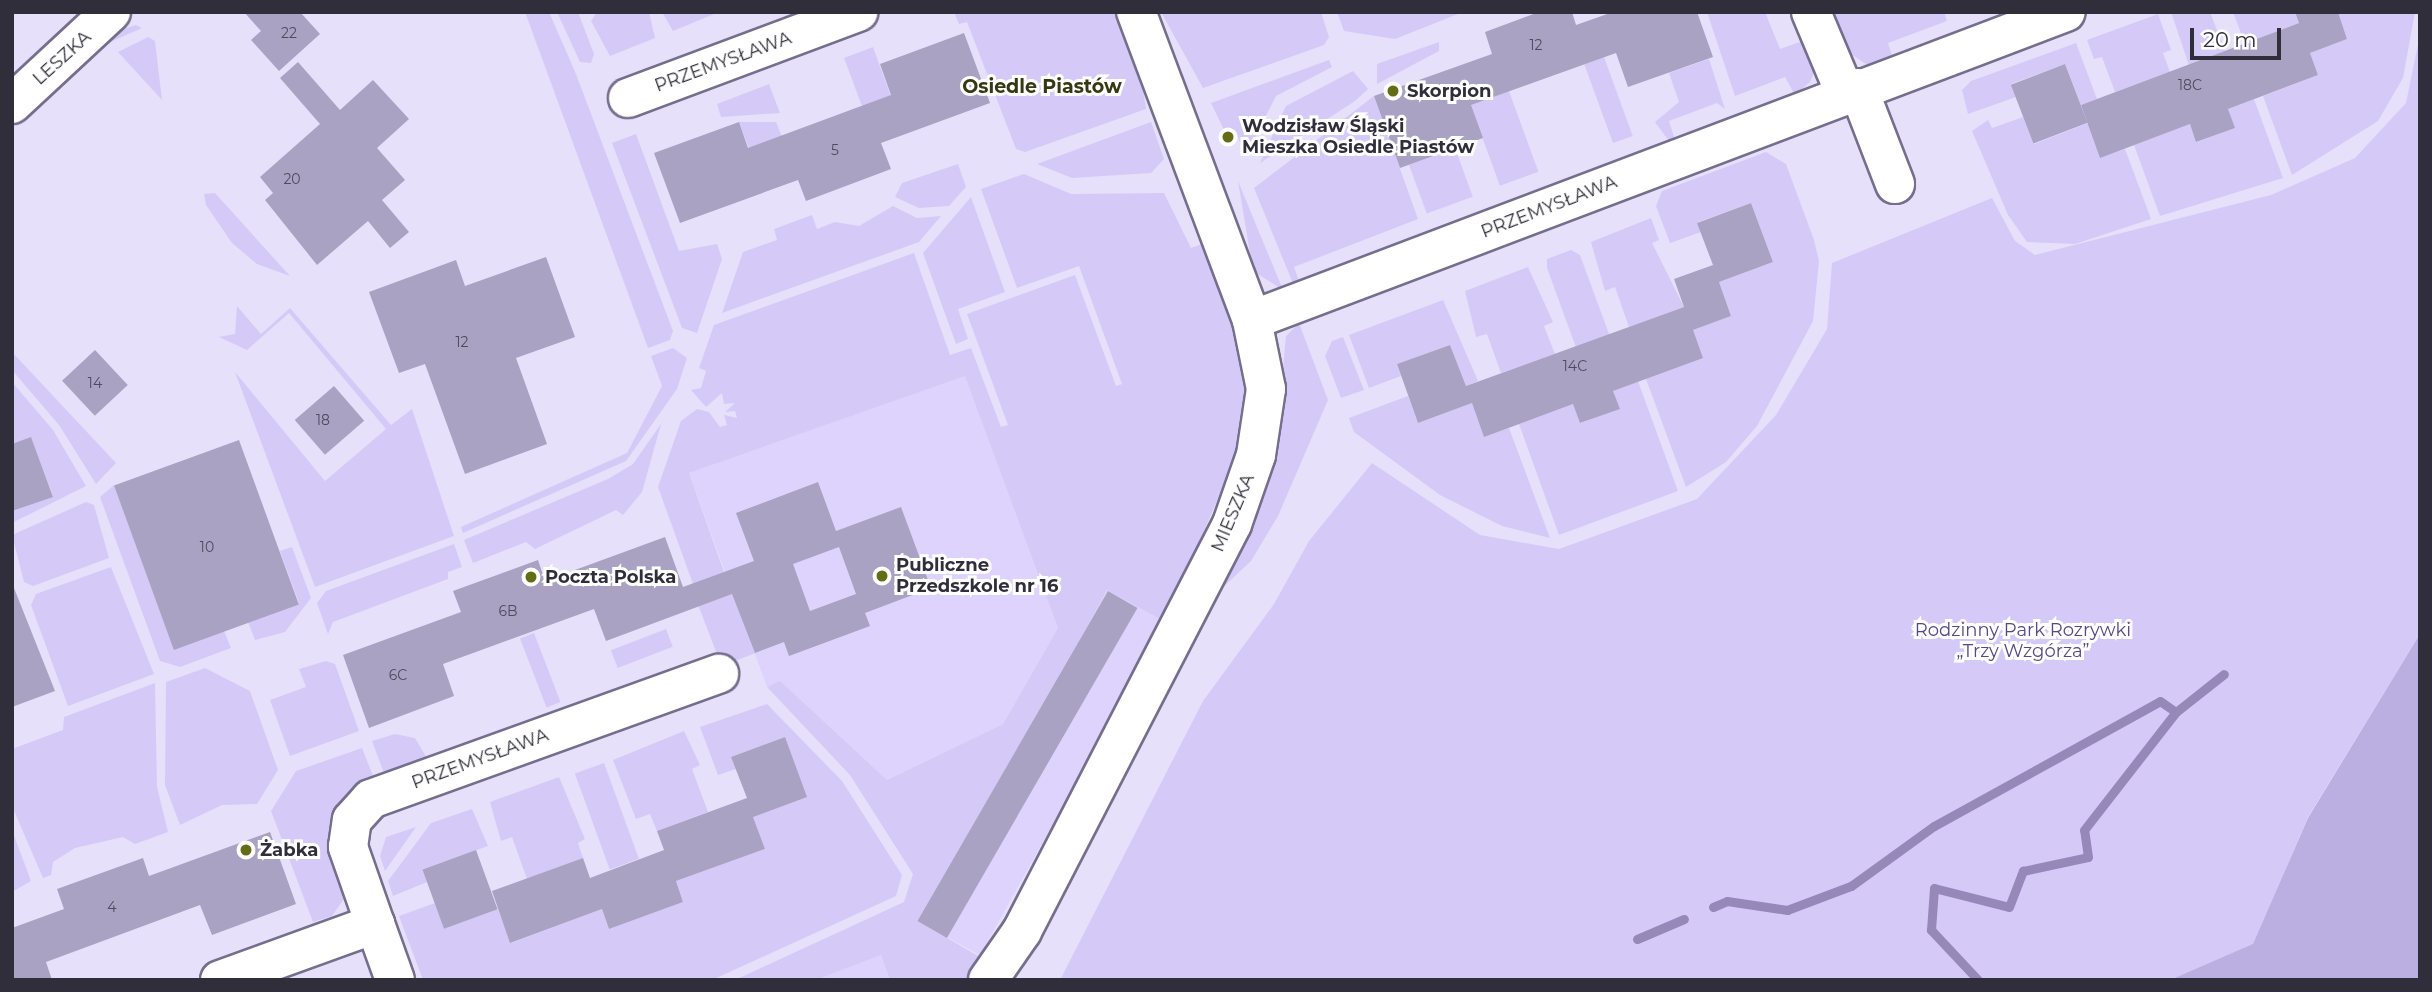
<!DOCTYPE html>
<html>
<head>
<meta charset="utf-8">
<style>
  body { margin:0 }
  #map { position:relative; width:2432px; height:992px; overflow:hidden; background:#e6e0fb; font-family:Montserrat,sans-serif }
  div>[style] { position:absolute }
  .built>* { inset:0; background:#ddd3fc; transform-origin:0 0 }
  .green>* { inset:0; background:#d5caf7; transform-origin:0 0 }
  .forest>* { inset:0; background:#bbaee1 }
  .stream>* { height:9px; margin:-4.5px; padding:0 4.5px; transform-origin:4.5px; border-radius:4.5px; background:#9689ba }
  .building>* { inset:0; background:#a9a2c2; transform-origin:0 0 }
  .roads { filter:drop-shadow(2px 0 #756e8c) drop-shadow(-2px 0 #756e8c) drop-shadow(0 2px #756e8c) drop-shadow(0 -2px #756e8c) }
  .minor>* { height:38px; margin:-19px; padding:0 19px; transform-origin:19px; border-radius:19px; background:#fff }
  .dots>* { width:19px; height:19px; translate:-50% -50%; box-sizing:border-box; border:4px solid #fff; border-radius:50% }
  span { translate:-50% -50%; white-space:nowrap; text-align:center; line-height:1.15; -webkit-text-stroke:6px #fff; paint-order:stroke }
  .number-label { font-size:14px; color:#4f4b5d }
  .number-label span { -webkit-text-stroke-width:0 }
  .street-label { font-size:18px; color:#312e3b }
  .poi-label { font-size:18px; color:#312e3b; font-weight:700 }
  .left { translate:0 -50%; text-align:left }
  .park-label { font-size:18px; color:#594685 }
  .neighbourhood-label { font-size:19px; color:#343911; font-weight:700 }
  .frame { position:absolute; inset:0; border:14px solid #312e3b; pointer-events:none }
  .scale { position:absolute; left:2190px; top:28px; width:91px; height:32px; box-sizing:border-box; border:4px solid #312e3b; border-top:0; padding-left:9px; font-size:21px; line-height:24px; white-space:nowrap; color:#312e3b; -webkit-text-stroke:5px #fff; paint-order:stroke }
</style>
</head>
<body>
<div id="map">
  <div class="built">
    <i style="clip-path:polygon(966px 375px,1058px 628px,1003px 724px,887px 780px,780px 682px,767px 687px,689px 473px)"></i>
    <i style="left:1107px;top:590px;width:66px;height:381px;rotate:29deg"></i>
    <i style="clip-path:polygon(881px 955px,890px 980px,816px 980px)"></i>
  </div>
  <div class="green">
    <i style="clip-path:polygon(525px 12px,549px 12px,576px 74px,673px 331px,670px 340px,648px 348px)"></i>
    <i style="clip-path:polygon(557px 12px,578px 12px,594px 54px,591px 63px,580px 62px)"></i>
    <i style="clip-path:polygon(597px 12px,649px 12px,655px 38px,610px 56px,591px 21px)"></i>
    <i style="clip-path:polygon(662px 12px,719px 12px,673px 31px)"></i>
    <i style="clip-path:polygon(954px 12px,1119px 12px,1139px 64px,1146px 109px,1025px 152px,1016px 149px,967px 22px,959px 24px)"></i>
    <i style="clip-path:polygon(1161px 12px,1321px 12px,1329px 37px,1324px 45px,1203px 88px)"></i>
    <i style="clip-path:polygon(1337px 12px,1463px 12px,1395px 39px,1344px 31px)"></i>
    <i style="clip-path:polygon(1707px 12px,1765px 12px,1780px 49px,1808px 39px,1815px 70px,1810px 82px,1795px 95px,1785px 77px,1735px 96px)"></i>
    <i style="clip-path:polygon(1832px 12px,1944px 12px,1947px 21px,1888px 43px,1894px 62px,1869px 66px,1848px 52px)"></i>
    <i style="clip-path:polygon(2171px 12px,2210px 12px,2225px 51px,2209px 57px,2195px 83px)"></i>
    <i style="clip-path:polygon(2233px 12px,2295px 12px,2299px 23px,2245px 44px)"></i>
    <i style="clip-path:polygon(2338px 12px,2415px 12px,2403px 78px,2378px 121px,2292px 175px,2263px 96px,2318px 75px,2310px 53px,2347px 39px)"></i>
    <i style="clip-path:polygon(2158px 14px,2171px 50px,2163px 53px,2170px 72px,2115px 92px,2102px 57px,2094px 59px,2087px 40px)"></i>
    <i style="clip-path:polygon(136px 25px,142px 28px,106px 44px,12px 131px,117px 31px)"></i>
    <i style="clip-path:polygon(2420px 35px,2420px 634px,2308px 817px,2253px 945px,2170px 980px,1060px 980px,1203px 701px,1274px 604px,1309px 541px,1372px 463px,1480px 535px,1559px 549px,1697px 499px,1776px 415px,1827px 329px,1832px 263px,1992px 198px,2015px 241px,2035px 255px,2271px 195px,2355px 158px,2406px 103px)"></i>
    <i style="clip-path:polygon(148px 37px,155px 41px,162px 100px,118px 52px)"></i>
    <i style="clip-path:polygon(1439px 42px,1439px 51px,1377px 84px,1377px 64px)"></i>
    <i style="clip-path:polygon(2076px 43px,2097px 99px,2081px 105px,2065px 64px,2011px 84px,2016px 97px,1968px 114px,1962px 90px,1971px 81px)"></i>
    <i style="clip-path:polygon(873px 47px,893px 102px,862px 106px,844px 58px)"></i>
    <i style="left:1604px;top:57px;width:84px;height:21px;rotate:70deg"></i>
    <i style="clip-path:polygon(1709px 59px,1725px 109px,1717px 103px,1669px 121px,1675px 140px,1669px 141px,1655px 122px,1679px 102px,1669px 73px)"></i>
    <i style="clip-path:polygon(1329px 60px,1332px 67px,1276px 96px,1245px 157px,1236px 131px,1226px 134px,1211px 103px)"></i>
    <i style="clip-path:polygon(1353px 71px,1368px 89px,1355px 101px,1260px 163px,1286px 106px)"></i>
    <i style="clip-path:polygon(769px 84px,780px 113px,721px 117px,717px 104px)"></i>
    <i style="left:1509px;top:91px;width:86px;height:41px;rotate:70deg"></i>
    <i style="clip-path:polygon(1374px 96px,1418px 219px,1294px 267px,1300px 284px,1294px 286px,1254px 188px)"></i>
    <i style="clip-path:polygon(2254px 99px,2283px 178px,2160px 216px,2134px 145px,2190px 124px,2197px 142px,2234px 128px,2228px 109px)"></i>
    <i style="clip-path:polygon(2023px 117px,2034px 144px,2088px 123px,2100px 157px,2125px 149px,2151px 219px,2075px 244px,2027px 242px,2008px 215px,1972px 131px,1988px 120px,1992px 128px)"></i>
    <i style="clip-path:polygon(739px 122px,776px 122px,786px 147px,753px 159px)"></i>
    <i style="clip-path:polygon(1151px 122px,1164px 159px,1151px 173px,1072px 178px,1037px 164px)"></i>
    <i style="clip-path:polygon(636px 134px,679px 251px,717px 244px,722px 259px,697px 333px,682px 328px,612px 143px)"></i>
    <i style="left:1455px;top:148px;width:52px;height:49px;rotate:70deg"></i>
    <i style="clip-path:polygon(1766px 152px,1786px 164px,1814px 240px,1819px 261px,1813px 321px,1757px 426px,1726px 462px,1686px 487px,1646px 379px,1693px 330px,1731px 316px,1719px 282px,1773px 262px,1751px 203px,1698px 222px,1701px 232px,1670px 243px,1656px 206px,1662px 191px)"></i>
    <i style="clip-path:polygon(958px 164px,966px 187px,949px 206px,919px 208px,895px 197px,902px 183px)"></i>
    <i style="clip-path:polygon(1024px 174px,1071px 194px,1164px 193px,1191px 248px,1202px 244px,1233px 328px,1247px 376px,1240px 447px,1165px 622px,1107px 590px,925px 925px,985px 960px,968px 980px,890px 980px,881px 955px,816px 980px,735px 980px,904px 902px,913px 874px,850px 775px,767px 687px,780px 681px,887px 780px,1003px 724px,1058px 628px,965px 376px,689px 473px,724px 572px,693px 584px,658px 487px,681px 421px,697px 409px,709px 412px,720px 427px,727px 425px,724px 415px,737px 418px,735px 411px,725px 412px,735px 403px,724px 404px,722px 393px,706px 407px,691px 390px,701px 388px,706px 371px,699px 368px,714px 325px,914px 253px,950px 355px,971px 348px,1001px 427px,1008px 425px,967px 314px,1075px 275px,1116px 386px,1122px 384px,1079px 266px,1017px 288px,981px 189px)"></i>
    <i style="clip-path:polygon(1238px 181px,1283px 290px,1253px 271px)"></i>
    <i style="clip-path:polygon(215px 193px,290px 276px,257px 264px,232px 243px,206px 205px,204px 194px)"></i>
    <i style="clip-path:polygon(971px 197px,1005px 292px,958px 309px,968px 339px,956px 344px,923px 253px)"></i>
    <i style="clip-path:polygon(893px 206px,917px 218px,941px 216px,919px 242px,722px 313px,743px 252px,777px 240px,774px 229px,812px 215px,817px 229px,835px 222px,859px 226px)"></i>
    <i style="clip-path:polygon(1651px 218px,1659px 240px,1652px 243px,1684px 307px,1629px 327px,1615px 287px,1605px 291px,1591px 242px)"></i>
    <i style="clip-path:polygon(1571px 250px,1580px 255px,1609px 334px,1582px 364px,1547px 268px,1547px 259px)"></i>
    <i style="clip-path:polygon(1528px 267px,1553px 322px,1544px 326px,1555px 354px,1501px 373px,1487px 334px,1476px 337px,1465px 291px)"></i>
    <i style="clip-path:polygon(1443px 300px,1478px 381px,1466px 386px,1450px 345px,1397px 364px,1401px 376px,1369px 388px,1349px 335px)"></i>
    <i style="clip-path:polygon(237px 306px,261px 334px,290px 308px,391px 425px,412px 409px,454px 536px,315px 587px,235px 372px,325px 481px,386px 429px,289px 313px,247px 350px,219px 337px,235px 334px)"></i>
    <i style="clip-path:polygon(1299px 323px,1328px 400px,1278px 516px,1251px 561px,1216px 594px,1281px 390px,1286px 336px)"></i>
    <i style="clip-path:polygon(1343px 337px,1364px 390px,1341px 398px,1325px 356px,1332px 341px)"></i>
    <i style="clip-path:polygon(673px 348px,687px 358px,677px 389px,626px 461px,463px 533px,461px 527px,627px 453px,662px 386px,651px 356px)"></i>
    <i style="clip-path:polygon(12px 352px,116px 463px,96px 484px,59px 425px,12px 370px)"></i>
    <i style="clip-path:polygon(1638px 381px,1678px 491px,1559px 535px,1519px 424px,1573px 404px,1581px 423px,1619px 409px,1613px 391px)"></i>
    <i style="clip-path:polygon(12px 382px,53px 430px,86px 486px,12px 523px,12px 511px,53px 496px,31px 438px,12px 444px)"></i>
    <i style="clip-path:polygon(1408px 396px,1418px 423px,1472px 403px,1484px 436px,1509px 428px,1550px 538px,1502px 526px,1440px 495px,1354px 432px,1349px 418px)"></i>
    <i style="clip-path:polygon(661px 424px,642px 492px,623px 515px,616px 510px,535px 549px,526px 542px,473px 563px,464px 540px,608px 479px,633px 464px)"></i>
    <i style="clip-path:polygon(114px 485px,174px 649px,224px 631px,231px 648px,180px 667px,160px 661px,100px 497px)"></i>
    <i style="clip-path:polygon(86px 502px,94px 505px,109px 558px,33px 586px,24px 582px,12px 535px)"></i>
    <i style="clip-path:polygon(454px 544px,462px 567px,448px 572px,448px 579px,333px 622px,328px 634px,317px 603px,326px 591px)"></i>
    <i style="clip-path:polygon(292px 547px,311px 598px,285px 632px,255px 640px,248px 622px,299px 603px,280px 551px)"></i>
    <i style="clip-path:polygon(111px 567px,154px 674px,68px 706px,31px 605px,36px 594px)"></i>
    <i style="left:729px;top:585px;width:73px;height:36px;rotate:69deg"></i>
    <i style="left:666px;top:629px;width:19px;height:59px;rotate:69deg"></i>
    <i style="left:534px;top:633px;width:74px;height:15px;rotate:69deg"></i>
    <i style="clip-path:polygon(326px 661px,335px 664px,359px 731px,290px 756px,270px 700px,306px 687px,299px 669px)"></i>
    <i style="clip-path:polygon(205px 668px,250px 691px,278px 770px,257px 804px,222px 805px,180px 825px,165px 785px,166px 682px)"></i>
    <i style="clip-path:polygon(155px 683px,157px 787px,168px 832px,135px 844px,123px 837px,75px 848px,53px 862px,51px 875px,43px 878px,12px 806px,12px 749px,63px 730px,64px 717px)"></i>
    <i style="clip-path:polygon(767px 704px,842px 781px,902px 875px,896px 896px,712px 980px,423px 980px,399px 916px,435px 903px,444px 928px,498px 909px,511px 943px,602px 909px,609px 929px,683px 902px,676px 881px,765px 849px,753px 817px,785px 737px,731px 757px,736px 769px,718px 775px,700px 727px)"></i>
    <i style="clip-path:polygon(684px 731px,700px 765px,692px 769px,708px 812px,657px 831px,650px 814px,636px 819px,613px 760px)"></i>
    <i style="clip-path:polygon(395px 734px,415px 738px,428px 760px,385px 776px,372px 741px)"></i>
    <i style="clip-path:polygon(362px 748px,375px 781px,346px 896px,332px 916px,313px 922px,271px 811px,296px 771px)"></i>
    <i style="left:604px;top:763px;width:102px;height:31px;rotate:70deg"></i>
    <i style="clip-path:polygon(559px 777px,585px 839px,578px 843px,583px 858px,527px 879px,512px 837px,501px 841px,490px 802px)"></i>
    <i style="clip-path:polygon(472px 809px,488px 846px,423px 869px,427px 882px,393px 896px,388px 881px,431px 823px)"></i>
    <i style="clip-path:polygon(416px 827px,385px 871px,380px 856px,386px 837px)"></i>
    <i style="clip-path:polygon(12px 830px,31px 881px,12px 892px)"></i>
  </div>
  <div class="forest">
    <i style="clip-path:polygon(2420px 634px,2420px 980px,2170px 980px,2253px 944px,2308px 818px)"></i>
  </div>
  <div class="stream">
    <i style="left:1713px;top:907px;width:15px;rotate:-23deg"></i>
    <i style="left:1727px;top:901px;width:61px;rotate:8.5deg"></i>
    <i style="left:1787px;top:910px;width:68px;rotate:-20.6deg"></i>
    <i style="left:1851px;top:886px;width:102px;rotate:-35.9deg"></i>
    <i style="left:1934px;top:826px;width:258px;rotate:-28.9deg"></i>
    <i style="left:2160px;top:701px;width:19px;rotate:35deg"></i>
    <i style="left:1637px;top:939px;width:51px;rotate:-23.1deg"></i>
    <i style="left:1978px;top:980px;width:69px;rotate:-133.2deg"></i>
    <i style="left:1931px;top:930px;width:42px;rotate:-85.9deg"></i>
    <i style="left:1934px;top:888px;width:77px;rotate:14.2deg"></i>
    <i style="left:2009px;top:907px;width:39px;rotate:-69deg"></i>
    <i style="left:2023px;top:871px;width:66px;rotate:-12.2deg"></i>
    <i style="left:2088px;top:857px;width:27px;rotate:-98deg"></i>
    <i style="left:2084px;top:830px;width:150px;rotate:-52.1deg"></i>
    <i style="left:2176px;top:712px;width:61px;rotate:-38.4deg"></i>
  </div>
  <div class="building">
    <i style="clip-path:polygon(244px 12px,300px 12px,320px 34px,279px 71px,251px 40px,261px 31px)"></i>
    <i style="clip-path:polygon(1539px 12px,1572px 12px,1576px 25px,1613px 12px,1697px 12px,1713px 57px,1628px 87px,1616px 53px,1471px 105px,1483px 138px,1400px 168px,1374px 96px,1492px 54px,1485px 32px)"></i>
    <i style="clip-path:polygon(2295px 12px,2338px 12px,2347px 39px,2310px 53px,2318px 75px,2228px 109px,2235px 128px,2196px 142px,2190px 124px,2100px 158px,2081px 105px,2299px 23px)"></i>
    <i style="clip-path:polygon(964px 33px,990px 103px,881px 143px,891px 169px,806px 201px,798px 180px,680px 223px,654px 153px,739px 122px,748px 148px,891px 95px,880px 64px)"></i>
    <i style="clip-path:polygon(298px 62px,340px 110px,373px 80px,409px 119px,377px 148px,405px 180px,382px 200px,409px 232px,390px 248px,368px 221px,317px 265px,265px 200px,273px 193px,260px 177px,320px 124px,280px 78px)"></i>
    <i style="left:2065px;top:64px;width:63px;height:58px;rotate:69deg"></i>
    <i style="clip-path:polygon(1751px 203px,1773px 262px,1719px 282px,1731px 316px,1693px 330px,1703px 358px,1613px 391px,1620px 409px,1580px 423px,1573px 404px,1484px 437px,1472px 403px,1418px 423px,1397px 364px,1450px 345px,1466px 386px,1684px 307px,1674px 279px,1713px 265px,1697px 223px)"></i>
    <i style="clip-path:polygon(546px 257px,575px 337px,516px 358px,547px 444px,465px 474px,425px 364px,399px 373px,369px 292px,456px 260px,465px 286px)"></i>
    <i style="left:95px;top:350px;width:48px;height:45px;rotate:47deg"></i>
    <i style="left:334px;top:386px;width:46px;height:52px;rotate:49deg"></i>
    <i style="clip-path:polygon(31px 437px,53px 497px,12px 511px,12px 444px)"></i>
    <i style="left:239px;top:440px;width:175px;height:133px;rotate:70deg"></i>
    <i style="clip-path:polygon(evenodd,818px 482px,836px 531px,901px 507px,931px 588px,865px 613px,870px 626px,789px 656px,784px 642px,755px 653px,732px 594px,606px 641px,594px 609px,443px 664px,454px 696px,369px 728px,343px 655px,461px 612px,453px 591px,538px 560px,545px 581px,665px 537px,683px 587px,754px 561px,736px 513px,818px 482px,839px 547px,856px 594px,810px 611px,793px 564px,839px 547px)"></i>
    <i style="clip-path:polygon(12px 583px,55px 691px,12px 707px)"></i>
    <i style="left:1108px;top:591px;width:34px;height:381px;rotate:30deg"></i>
    <i style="clip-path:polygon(785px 737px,807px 797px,753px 817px,765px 849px,676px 881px,683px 902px,609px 929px,602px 909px,510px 943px,492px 891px,583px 858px,590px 878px,664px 850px,657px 831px,747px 798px,731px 757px)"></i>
    <i style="clip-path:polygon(270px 832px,296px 904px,212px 935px,200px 905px,46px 962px,52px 980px,12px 980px,12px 928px,64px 909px,57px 889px,143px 858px,149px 876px)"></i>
    <i style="left:476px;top:850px;width:63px;height:57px;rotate:70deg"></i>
  </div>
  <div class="roads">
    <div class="minor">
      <i style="left:1811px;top:12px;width:88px;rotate:67.2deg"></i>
      <i style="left:1858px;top:88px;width:103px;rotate:68.9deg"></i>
      <i style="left:628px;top:98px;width:246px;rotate:-20.5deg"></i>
      <i style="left:12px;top:104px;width:135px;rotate:-42.9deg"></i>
      <i style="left:1252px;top:320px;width:870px;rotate:-20.73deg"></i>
      <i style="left:375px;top:924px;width:82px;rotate:-109.3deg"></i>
      <i style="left:348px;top:847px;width:27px;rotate:-82deg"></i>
      <i style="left:352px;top:820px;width:28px;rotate:-48deg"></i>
      <i style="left:371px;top:799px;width:370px;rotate:-19.8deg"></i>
      <i style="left:220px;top:980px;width:165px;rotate:-19.9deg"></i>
      <i style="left:375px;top:924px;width:59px;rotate:70.3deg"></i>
      <i style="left:988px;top:980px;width:60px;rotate:-55.2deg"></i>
      <i style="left:1022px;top:931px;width:458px;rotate:-62.7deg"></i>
      <i style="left:1232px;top:524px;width:73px;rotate:-70.8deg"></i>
      <i style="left:1256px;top:455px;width:67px;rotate:-81.4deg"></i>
      <i style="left:1266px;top:389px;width:70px;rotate:-101.5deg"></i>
      <i style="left:1252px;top:320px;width:329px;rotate:-110.6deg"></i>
    </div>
  </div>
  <div class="dots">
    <i style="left:1393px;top:91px;background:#646d15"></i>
    <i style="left:1228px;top:137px;background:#646d15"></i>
    <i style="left:882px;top:576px;background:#646d15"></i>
    <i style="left:531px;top:577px;background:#646d15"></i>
    <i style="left:246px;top:850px;background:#646d15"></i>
  </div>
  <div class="number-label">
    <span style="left:289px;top:33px">22</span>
    <span style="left:1536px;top:45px">12</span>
    <span style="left:2190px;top:85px">18C</span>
    <span style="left:835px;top:150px">5</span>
    <span style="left:292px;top:179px">20</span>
    <span style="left:462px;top:342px">12</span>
    <span style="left:1575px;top:366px">14C</span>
    <span style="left:95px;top:383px">14</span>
    <span style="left:323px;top:420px">18</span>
    <span style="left:207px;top:547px">10</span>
    <span style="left:508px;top:611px">6B</span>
    <span style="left:398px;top:675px">6C</span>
    <span style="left:112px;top:907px">4</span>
  </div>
  <div class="street-label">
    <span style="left:62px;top:58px;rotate:-42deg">LESZKA</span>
    <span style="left:723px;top:62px;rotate:-20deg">PRZEMYSŁAWA</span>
    <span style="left:1549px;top:207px;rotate:-21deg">PRZEMYSŁAWA</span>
    <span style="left:1233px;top:513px;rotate:-67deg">MIESZKA</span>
    <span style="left:480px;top:759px;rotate:-20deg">PRZEMYSŁAWA</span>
  </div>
  <div class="poi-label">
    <span class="left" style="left:1407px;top:91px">Skorpion</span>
    <span class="left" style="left:1242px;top:137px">Wodzisław Śląski<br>Mieszka Osiedle Piastów</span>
    <span class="left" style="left:896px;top:576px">Publiczne<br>Przedszkole nr 16</span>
    <span class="left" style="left:545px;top:577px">Poczta Polska</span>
    <span class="left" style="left:260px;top:850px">Żabka</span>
  </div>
  <div class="park-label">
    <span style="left:2023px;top:641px">Rodzinny Park Rozrywki<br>„Trzy Wzgórza”</span>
  </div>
  <div class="neighbourhood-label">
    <span style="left:1042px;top:87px">Osiedle Piastów</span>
  </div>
  <div class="frame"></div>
  <div class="scale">20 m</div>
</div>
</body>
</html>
